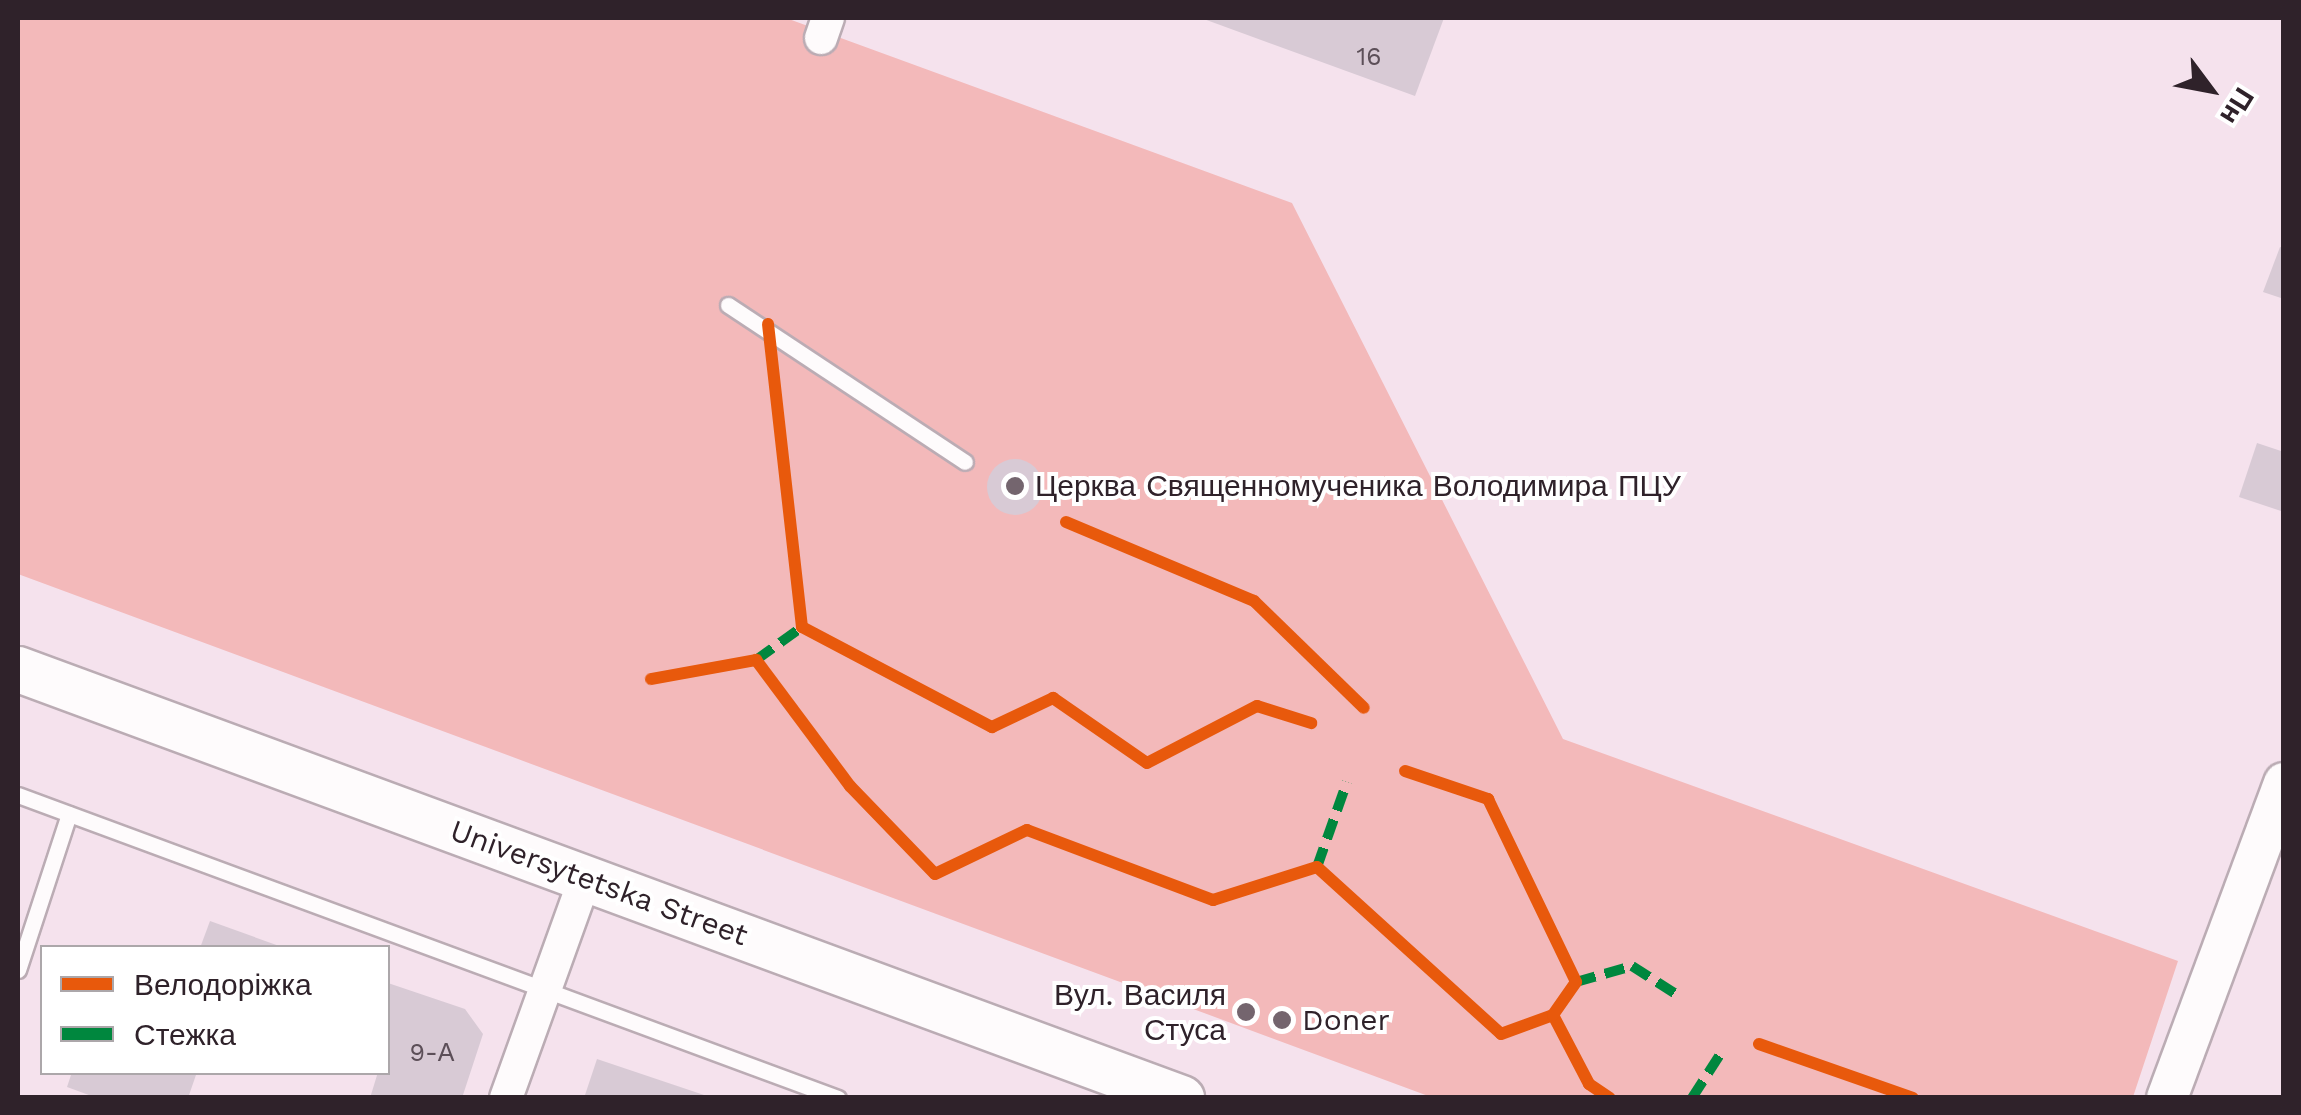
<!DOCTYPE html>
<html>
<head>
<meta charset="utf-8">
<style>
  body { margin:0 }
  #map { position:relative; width:2301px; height:1115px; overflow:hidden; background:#f5e2ed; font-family:"Work Sans",sans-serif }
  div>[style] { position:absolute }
  .green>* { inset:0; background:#f3b9ba }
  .building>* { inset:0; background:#d8cad5 }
  .round { border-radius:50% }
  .roads { filter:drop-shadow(2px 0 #bbacb4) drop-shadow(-2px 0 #bbacb4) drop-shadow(0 2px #bbacb4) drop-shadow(0 -2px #bbacb4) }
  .service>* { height:15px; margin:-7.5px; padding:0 7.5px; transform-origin:7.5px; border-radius:7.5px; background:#fefbfc }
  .minor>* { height:32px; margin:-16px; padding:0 16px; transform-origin:16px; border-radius:16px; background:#fefbfc }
  .tertiary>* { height:40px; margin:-20px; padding:0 20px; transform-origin:20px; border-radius:20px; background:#fefbfc }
  .secondary>* { height:45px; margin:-22.5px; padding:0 22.5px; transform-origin:22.5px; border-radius:22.5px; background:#fefbfc }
  .quiet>* { height:10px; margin-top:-5px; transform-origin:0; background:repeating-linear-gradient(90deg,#00873e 0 20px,transparent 0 30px) }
  .cycleway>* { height:12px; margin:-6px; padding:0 6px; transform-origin:6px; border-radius:6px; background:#e8590c }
  .dots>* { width:28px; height:28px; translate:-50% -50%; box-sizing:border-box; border:5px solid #fff; border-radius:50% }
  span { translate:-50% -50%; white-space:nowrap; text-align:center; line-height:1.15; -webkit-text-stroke:8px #fff; paint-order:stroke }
  .number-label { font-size:25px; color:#5c4f58 }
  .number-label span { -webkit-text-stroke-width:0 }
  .poi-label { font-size:30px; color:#2f222a }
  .left { translate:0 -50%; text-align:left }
  .right { translate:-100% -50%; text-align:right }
  .street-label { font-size:30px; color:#2f222a }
  .frame { position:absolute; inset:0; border:20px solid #2f222a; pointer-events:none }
  .legend { position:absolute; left:40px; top:945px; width:350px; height:130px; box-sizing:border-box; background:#fff; border:2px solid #aca7aa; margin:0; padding:12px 18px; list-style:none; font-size:30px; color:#2f222a }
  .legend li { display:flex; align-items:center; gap:20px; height:50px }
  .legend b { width:50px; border:2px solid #aca7aa }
  .north { position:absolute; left:2161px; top:40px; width:100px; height:100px; -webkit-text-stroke:8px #fff; paint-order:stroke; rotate:122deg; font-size:28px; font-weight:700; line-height:40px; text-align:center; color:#2f222a }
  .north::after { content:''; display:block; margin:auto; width:35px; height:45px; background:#2f222a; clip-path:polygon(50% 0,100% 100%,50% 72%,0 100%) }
</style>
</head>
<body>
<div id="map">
  <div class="green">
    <i style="clip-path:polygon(18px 18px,786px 18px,1292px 203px,1563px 739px,2178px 961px,2133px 1097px,1431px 1097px,18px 574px)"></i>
  </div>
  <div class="building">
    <i style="clip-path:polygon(1201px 18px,1444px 18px,1415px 96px)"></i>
    <i style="clip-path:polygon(2280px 247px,2284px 248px,2284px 299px,2263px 292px)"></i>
    <i style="clip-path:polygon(2257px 443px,2284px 452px,2284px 512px,2239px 497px)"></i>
    <i class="round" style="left:987px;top:459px;width:56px;height:56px"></i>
    <i style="clip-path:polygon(210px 921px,282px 947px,282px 948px,200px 948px)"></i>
    <i style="clip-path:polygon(388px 983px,465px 1009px,483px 1034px,462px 1098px,370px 1098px,378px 1072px,388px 1072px)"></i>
    <i style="clip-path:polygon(597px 1059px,710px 1097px,710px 1098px,584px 1098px)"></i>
    <i style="clip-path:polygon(72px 1072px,197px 1072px,188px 1098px,97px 1098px,67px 1087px)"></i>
  </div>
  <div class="roads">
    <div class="service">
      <i style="left:728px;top:305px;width:284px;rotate:33.5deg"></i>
      <i style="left:18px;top:795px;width:874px;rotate:20.28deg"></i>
      <i style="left:18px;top:970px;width:164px;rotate:-71.9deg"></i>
    </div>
    <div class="minor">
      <i style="left:821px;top:38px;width:21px;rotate:-71deg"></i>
      <i style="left:506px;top:1098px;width:234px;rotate:-70.2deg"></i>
    </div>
    <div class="tertiary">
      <i style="left:2167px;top:1098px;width:336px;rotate:-69.6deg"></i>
    </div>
    <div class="secondary">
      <i style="left:18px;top:669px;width:1240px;rotate:20.25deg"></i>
    </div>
  </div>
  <div class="quiet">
    <i style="left:756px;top:660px;width:57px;rotate:-35.7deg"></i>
    <i style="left:1317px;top:867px;width:90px;rotate:-70.6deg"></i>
    <i style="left:1576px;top:982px;width:58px;rotate:-15.9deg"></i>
    <i style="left:1632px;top:966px;width:59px;rotate:32.6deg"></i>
    <i style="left:1692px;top:1098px;width:54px;rotate:-57.2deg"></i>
  </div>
  <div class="cycleway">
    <i style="left:768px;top:324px;width:305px;rotate:83.6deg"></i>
    <i style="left:802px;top:627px;width:215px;rotate:27.8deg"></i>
    <i style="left:992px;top:727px;width:68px;rotate:-25.4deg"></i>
    <i style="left:1053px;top:698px;width:114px;rotate:34.7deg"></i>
    <i style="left:1147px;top:763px;width:124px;rotate:-27.4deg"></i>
    <i style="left:1257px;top:706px;width:57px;rotate:17.5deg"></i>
    <i style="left:1066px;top:522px;width:204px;rotate:22.8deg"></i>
    <i style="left:1254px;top:601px;width:153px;rotate:44.2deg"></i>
    <i style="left:651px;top:679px;width:107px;rotate:-10.3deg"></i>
    <i style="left:756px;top:660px;width:157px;rotate:53.3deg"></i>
    <i style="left:850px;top:786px;width:122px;rotate:46deg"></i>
    <i style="left:935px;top:874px;width:102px;rotate:-25.6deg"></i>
    <i style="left:1027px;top:830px;width:199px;rotate:20.6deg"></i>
    <i style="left:1213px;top:900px;width:109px;rotate:-17.6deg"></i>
    <i style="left:1317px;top:867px;width:248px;rotate:42.2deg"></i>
    <i style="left:1501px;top:1034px;width:55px;rotate:-20.1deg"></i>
    <i style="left:1553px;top:1015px;width:78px;rotate:62.4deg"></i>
    <i style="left:1589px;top:1084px;width:25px;rotate:34deg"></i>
    <i style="left:1405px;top:771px;width:88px;rotate:18.6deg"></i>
    <i style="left:1488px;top:799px;width:203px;rotate:64.3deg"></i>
    <i style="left:1576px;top:982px;width:40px;rotate:124.9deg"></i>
    <i style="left:1759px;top:1044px;width:163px;rotate:19.3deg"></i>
  </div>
  <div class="dots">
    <i style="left:1015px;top:486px;background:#74656e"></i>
    <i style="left:1246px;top:1012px;background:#74656e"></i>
    <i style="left:1282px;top:1020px;background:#74656e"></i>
  </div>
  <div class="number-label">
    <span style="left:1369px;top:57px">16</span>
    <span style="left:432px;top:1053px">9-А</span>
  </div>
  <div class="poi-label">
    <span class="left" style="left:1035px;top:486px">Церква Священномученика Володимира ПЦУ</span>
    <span class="right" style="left:1226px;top:1012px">Вул. Василя<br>Стуса</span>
    <span class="left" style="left:1302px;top:1020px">Doner</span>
  </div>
  <div class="street-label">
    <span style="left:599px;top:883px;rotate:20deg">Universytetska Street</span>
  </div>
  <div class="frame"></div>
  <ul class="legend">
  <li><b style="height:12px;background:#e8590c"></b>Велодоріжка</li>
  <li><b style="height:12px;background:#00873e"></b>Стежка</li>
  </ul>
  <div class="north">Пн</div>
</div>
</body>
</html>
